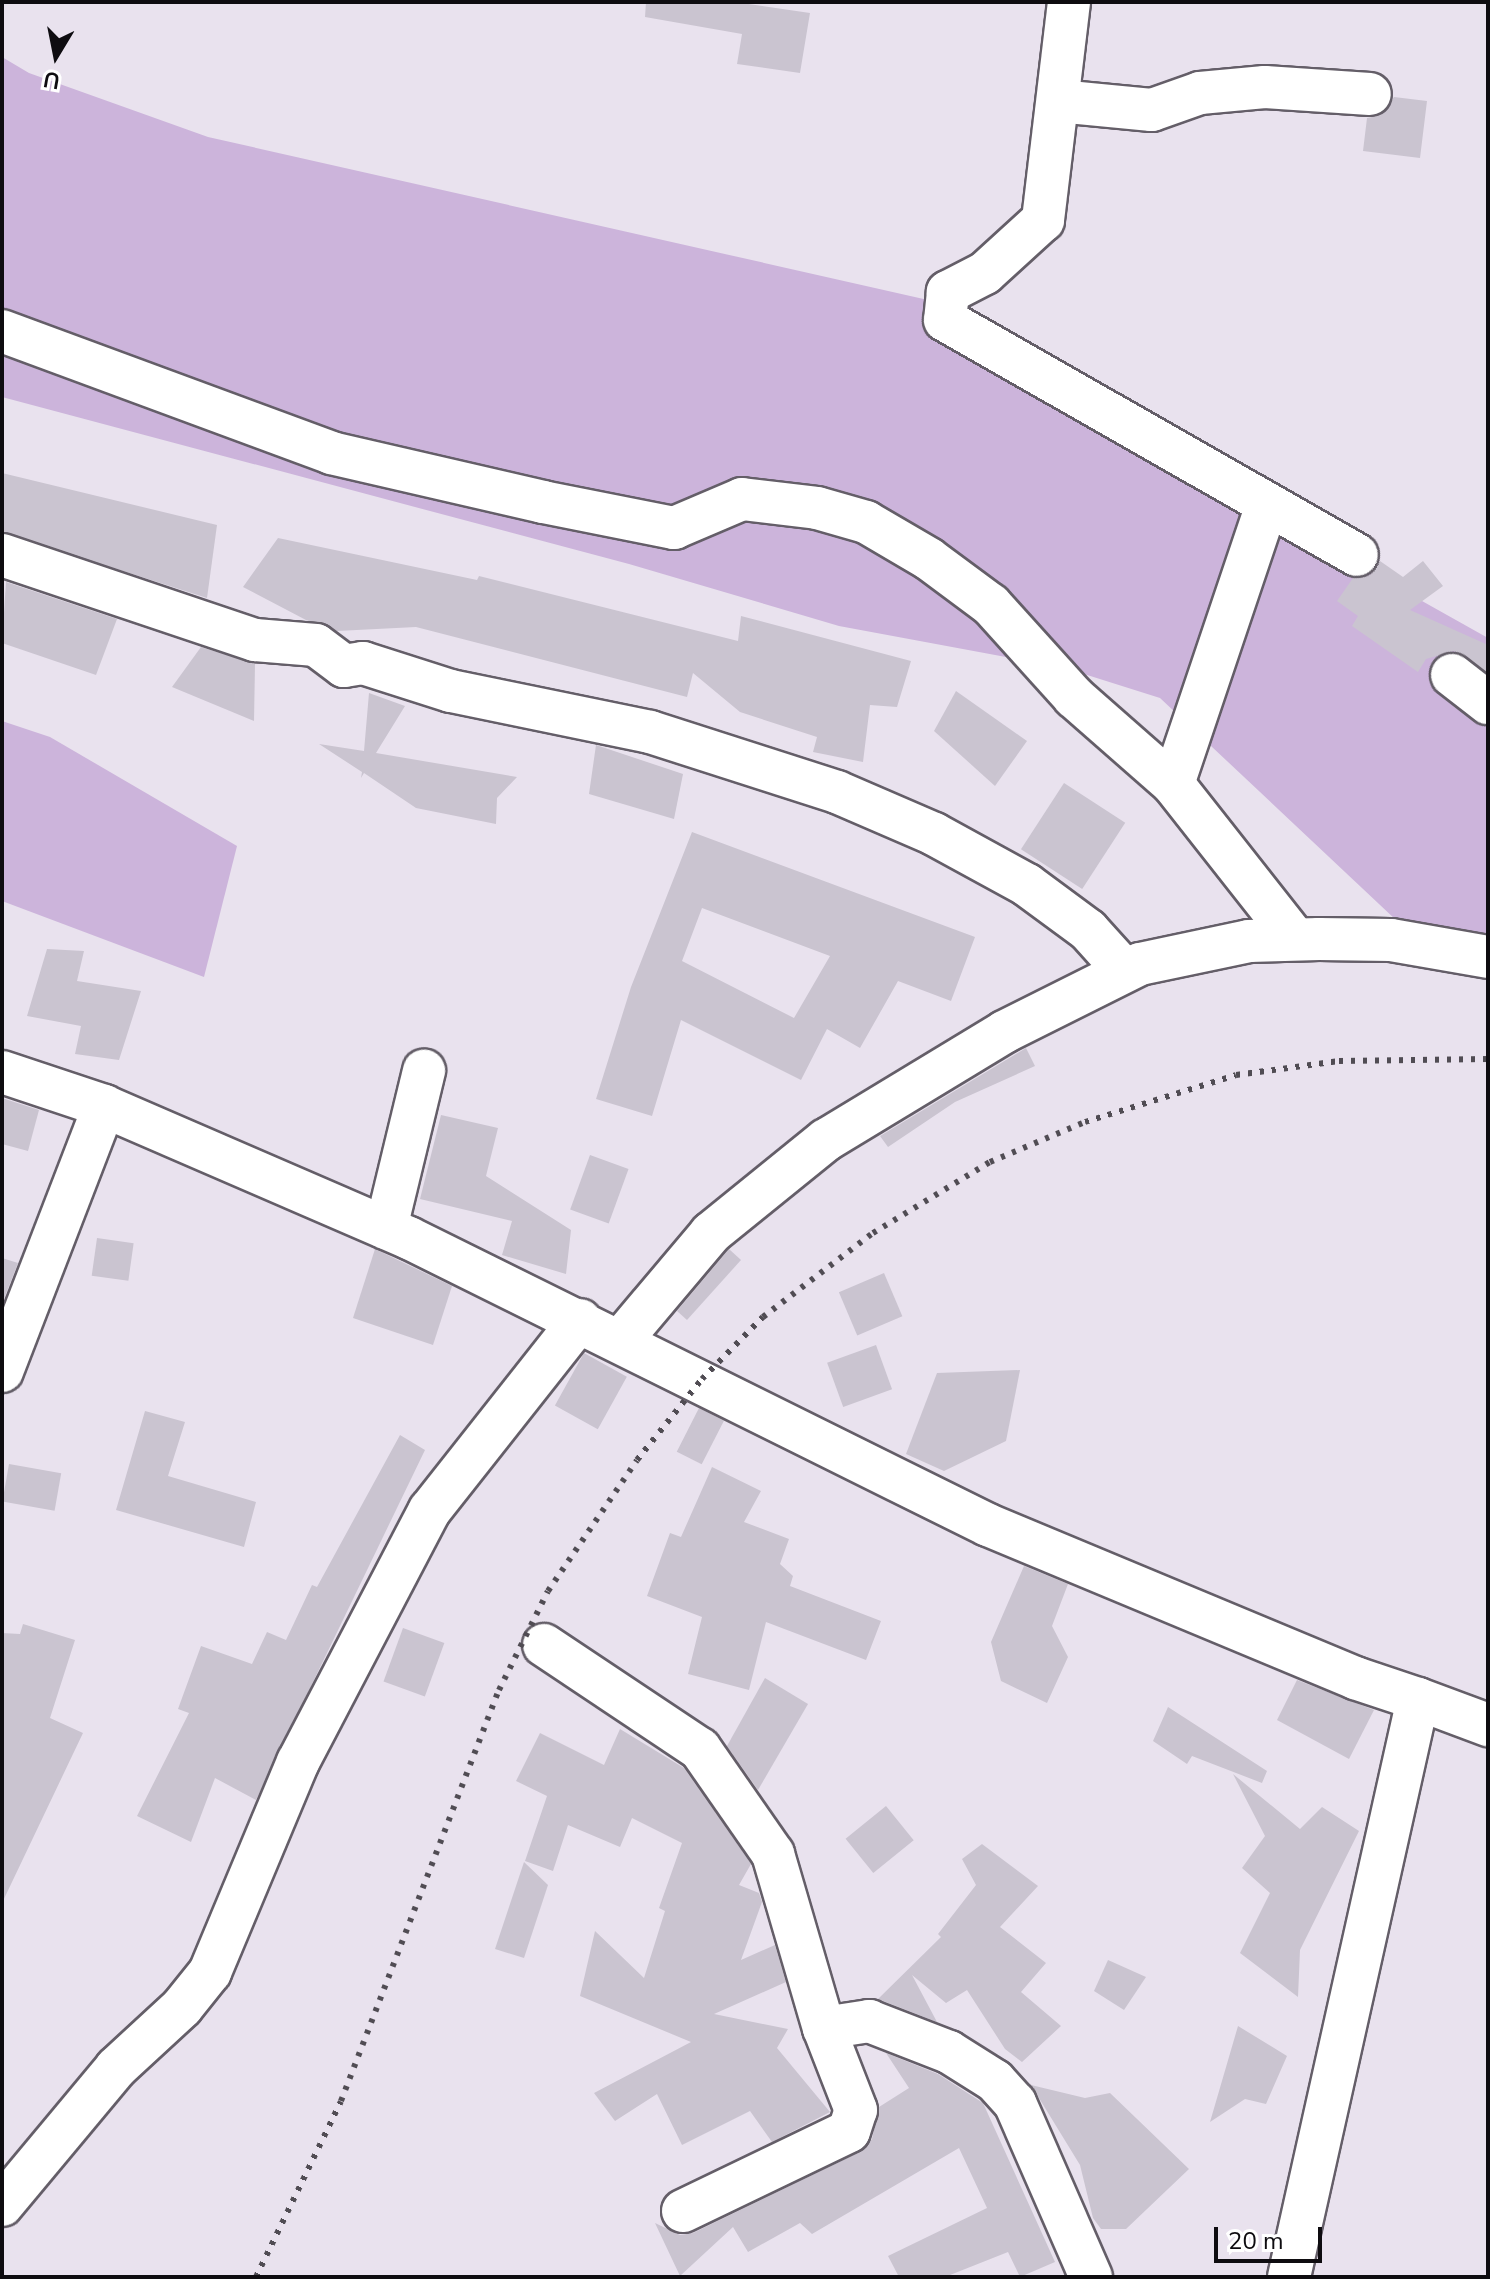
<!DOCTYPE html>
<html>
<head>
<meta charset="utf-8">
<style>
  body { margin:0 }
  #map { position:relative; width:1490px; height:2279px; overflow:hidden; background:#e9e2ee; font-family:"Nunito Sans",sans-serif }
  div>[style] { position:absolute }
  .green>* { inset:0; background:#ccb4db }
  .building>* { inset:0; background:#cac4d0; transform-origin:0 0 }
  .roads { filter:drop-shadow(2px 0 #645e68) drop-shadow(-2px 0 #645e68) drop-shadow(0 2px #645e68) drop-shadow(0 -2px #645e68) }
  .street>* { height:42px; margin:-21px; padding:0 21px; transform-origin:21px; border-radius:21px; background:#fff }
  .rail>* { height:6px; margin-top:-3px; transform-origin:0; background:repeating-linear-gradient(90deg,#504c53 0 4px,transparent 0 12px) }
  span { translate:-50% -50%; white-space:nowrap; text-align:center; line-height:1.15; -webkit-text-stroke:7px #fff; paint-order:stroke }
  .frame { position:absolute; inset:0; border:4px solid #0e0c10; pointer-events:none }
  .north { position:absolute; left:16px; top:16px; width:80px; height:80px; -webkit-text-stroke:6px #fff; paint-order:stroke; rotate:190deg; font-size:22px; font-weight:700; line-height:32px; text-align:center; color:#0e0c10 }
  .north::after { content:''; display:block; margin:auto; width:28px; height:36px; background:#0e0c10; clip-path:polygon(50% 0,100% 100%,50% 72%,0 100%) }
  .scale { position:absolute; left:1214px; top:2227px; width:108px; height:36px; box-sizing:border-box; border:4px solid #0e0c10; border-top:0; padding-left:10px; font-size:24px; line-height:28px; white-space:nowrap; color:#0e0c10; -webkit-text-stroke:6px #fff; paint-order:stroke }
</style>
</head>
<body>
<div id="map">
  <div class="green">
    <i style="clip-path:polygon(2px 57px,29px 73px,208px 137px,928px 300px,923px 321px,1488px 638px,1488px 945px,1396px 920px,1160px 698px,1065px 668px,839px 626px,629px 564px,2px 397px)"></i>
    <i style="clip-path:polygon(2px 721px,50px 737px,237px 846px,204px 977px,2px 901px)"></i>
  </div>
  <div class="building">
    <i style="clip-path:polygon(646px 2px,735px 2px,810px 13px,800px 73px,737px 64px,742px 34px,645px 17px)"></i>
    <i style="clip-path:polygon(1394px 97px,1427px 101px,1420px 158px,1363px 151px,1367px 118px,1381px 115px)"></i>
    <i style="clip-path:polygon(2px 473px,217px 525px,207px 598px,2px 532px)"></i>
    <i style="clip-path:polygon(278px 538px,477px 580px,479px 576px,738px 641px,741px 616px,911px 661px,897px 707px,870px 705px,863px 762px,813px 752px,817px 737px,740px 712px,693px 673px,687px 697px,416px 627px,337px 631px,306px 620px,243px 587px)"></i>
    <i style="clip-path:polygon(1380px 561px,1403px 577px,1423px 561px,1443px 586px,1410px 610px,1488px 645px,1488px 673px,1454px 651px,1426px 659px,1418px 672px,1352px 626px,1358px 616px,1337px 601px,1353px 578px,1370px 575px)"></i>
    <i style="clip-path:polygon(6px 582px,117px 619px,96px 675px,2px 643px)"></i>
    <i style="clip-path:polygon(201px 647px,255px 664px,254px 721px,172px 687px)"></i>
    <i style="clip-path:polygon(956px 691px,1027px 741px,995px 786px,934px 731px)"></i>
    <i style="clip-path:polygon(369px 693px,405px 706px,376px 753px,517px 777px,497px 798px,496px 824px,416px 808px,364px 773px,361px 778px,362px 772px,319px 744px,364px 751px)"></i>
    <i style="clip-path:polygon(596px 745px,683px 774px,674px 819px,589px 794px)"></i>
    <i style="left:1064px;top:783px;width:73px;height:79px;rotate:33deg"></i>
    <i style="clip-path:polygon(evenodd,692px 832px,975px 937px,951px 1001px,898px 981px,860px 1048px,827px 1029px,801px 1080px,681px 1020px,652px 1116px,596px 1099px,631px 987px,692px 832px,702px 908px,830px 956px,794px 1018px,682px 961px,702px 908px)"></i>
    <i style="clip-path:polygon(47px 949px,84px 951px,77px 981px,141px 991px,119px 1060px,75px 1054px,81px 1026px,27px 1016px)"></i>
    <i style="clip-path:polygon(1026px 1048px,1035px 1066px,955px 1102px,888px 1147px,880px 1136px)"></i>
    <i style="clip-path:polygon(2px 1098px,39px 1110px,28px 1151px,2px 1144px)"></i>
    <i style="clip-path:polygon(441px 1115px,498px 1128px,486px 1176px,571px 1230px,566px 1274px,502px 1255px,512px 1221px,420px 1199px)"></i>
    <i style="left:590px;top:1155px;width:41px;height:58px;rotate:20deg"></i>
    <i style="left:97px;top:1238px;width:37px;height:38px;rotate:8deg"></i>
    <i style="clip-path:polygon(375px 1249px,452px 1286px,433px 1345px,353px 1318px)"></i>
    <i style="clip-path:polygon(729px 1249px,741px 1260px,687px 1320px,677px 1311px)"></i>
    <i style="clip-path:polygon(2px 1258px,18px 1263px,2px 1304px)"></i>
    <i style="left:884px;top:1273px;width:47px;height:49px;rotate:67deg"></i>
    <i style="left:876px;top:1345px;width:47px;height:52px;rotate:70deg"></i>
    <i style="left:584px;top:1353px;width:49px;height:60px;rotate:29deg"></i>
    <i style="clip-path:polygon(1020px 1370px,1006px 1441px,944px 1471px,906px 1454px,937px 1373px)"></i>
    <i style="left:699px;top:1408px;width:28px;height:49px;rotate:27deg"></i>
    <i style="clip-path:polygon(145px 1411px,185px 1422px,168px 1476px,256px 1502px,244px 1547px,116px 1510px)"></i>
    <i style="clip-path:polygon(400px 1435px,425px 1450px,256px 1800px,215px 1778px,191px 1842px,137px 1816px,189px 1713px,178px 1709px,201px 1646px,252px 1664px,267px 1632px,286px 1640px,312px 1585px,317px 1587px)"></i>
    <i style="left:9px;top:1464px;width:53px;height:38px;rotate:10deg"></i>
    <i style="clip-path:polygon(712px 1467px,761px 1491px,744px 1522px,789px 1539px,780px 1564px,793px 1576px,790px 1586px,881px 1621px,866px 1660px,766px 1622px,749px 1690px,688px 1674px,702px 1617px,647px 1596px,670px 1533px,681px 1537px)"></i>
    <i style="clip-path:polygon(1024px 1566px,1068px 1584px,1052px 1626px,1068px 1657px,1047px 1703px,1001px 1681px,991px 1642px)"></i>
    <i style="clip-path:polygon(23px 1624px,75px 1640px,50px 1718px,83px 1733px,2px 1903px,2px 1633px,20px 1634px)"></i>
    <i style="left:403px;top:1628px;width:44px;height:57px;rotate:20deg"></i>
    <i style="clip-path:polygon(765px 1678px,808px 1704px,758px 1790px,727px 1746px)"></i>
    <i style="clip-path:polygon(1297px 1680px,1374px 1710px,1349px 1759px,1277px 1720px)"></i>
    <i style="clip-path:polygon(1168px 1707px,1267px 1771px,1262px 1783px,1192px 1756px,1187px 1764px,1153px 1741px)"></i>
    <i style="clip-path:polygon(620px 1729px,684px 1768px,751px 1864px,739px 1885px,759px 1893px,762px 1902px,741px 1960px,775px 1945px,786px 1982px,714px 2014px,788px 2029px,777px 2048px,830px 2112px,772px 2142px,750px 2111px,682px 2145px,657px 2094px,615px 2121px,594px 2093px,691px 2042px,580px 1996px,595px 1931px,644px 1978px,665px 1911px,659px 1908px,682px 1843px,632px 1818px,620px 1847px,568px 1825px,553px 1871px,525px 1861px,547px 1796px,516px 1781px,540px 1733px,604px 1765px)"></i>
    <i style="clip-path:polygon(1233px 1774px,1300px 1829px,1322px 1807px,1359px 1831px,1300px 1950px,1298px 1997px,1240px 1953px,1270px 1893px,1242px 1868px,1265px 1836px)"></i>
    <i style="left:886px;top:1806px;width:44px;height:52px;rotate:51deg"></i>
    <i style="clip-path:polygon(982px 1844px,1038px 1886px,1000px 1927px,1046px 1963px,1021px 1992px,1061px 2026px,1022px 2062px,1005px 2049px,967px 1990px,946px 2003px,912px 1975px,937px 2022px,878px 1999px,941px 1937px,938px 1934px,976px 1885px,962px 1859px)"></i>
    <i style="clip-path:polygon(524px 1862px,548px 1885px,524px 1958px,495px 1949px)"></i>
    <i style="clip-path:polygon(1108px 1960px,1146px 1977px,1124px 2010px,1094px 1991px)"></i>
    <i style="clip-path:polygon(1238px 2026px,1287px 2056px,1266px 2104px,1245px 2099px,1210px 2122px)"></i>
    <i style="clip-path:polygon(886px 2053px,938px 2074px,983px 2103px,1055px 2262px,1020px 2277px,1008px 2252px,945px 2277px,899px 2277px,888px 2256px,987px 2208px,959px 2148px,812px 2234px,800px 2223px,748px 2252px,733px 2227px,680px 2276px,655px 2223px,680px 2235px,693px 2233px,860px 2152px,872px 2139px,879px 2107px,909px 2088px)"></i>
    <i style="clip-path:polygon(1031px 2085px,1085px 2098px,1110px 2093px,1189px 2169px,1126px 2229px,1101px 2229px,1093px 2218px,1080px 2165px)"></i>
  </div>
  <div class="roads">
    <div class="street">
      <i style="left:1069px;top:2px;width:220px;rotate:96.8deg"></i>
      <i style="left:1043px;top:220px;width:79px;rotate:137.6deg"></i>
      <i style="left:985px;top:273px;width:42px;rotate:152.8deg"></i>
      <i style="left:948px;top:292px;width:28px;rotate:96deg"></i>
      <i style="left:945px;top:320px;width:474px;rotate:29.7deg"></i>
      <i style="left:1058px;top:101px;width:94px;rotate:5.5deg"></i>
      <i style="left:1152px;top:110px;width:51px;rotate:-19.5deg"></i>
      <i style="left:1200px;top:93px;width:65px;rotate:-5.3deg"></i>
      <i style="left:1265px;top:87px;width:105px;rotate:3.8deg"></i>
      <i style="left:2px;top:331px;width:351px;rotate:20.3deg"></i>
      <i style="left:331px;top:453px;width:218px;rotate:13deg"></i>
      <i style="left:543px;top:502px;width:134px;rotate:11.2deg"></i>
      <i style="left:674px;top:528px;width:74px;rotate:-23.1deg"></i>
      <i style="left:742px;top:499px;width:76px;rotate:6.8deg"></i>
      <i style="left:817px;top:508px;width:51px;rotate:15.9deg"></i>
      <i style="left:866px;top:522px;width:73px;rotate:30.4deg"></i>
      <i style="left:929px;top:559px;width:77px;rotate:36.6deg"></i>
      <i style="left:991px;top:605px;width:124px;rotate:47.9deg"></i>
      <i style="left:1074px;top:697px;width:132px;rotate:41.3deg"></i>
      <i style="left:1173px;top:784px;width:197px;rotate:51.8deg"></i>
      <i style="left:2px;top:555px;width:267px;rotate:18.6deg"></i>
      <i style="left:255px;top:640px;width:61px;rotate:4.7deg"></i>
      <i style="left:316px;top:645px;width:35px;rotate:37deg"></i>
      <i style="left:344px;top:666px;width:19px;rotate:-9deg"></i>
      <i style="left:363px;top:663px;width:92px;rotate:17.7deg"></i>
      <i style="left:451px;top:691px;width:203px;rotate:11.6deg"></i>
      <i style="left:650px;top:732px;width:196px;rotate:17.8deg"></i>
      <i style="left:837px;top:792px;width:106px;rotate:23.4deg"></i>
      <i style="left:934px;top:834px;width:106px;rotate:28.7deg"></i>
      <i style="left:1027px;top:885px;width:76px;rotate:36.4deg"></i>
      <i style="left:1088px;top:930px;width:55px;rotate:47.9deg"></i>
      <i style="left:1452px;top:675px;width:46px;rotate:37.9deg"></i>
      <i style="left:1173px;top:784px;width:295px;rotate:-71.4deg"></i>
      <i style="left:2px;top:1072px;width:108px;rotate:18.4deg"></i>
      <i style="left:104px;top:1106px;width:332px;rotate:23.4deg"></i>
      <i style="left:409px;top:1238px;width:646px;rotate:26.37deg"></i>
      <i style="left:988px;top:1525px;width:398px;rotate:22.6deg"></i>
      <i style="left:1355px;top:1678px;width:66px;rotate:18.4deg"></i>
      <i style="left:1418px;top:1699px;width:592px;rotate:102.58deg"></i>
      <i style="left:386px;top:1228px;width:162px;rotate:-76.4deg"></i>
      <i style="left:621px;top:1340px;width:140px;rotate:-49.9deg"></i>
      <i style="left:711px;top:1233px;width:148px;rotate:-39deg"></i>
      <i style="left:826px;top:1140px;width:208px;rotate:-31.2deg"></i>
      <i style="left:1004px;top:1032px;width:152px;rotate:-26.6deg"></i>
      <i style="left:1140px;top:964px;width:111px;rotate:-11.9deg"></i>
      <i style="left:1249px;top:941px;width:70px;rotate:-1.6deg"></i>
      <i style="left:1319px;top:939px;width:72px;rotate:0.8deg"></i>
      <i style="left:1391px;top:940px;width:98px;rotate:9.9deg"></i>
      <i style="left:2px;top:1371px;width:284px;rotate:-68.9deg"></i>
      <i style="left:544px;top:1645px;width:187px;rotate:33.7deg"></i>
      <i style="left:700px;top:1749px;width:128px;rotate:55.2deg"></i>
      <i style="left:773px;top:1854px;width:181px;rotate:73.7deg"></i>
      <i style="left:1418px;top:1699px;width:75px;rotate:20.4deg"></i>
      <i style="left:2px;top:2205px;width:178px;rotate:-50.2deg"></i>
      <i style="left:116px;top:2068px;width:90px;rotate:-42.7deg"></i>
      <i style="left:182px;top:2007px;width:45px;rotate:-51.3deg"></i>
      <i style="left:210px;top:1972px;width:228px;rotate:-67.3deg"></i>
      <i style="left:298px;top:1762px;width:284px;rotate:-62.4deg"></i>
      <i style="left:430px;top:1510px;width:242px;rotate:-51.7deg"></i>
      <i style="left:683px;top:2211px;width:184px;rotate:-25.7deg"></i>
      <i style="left:849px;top:2131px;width:22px;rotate:-72deg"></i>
      <i style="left:856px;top:2110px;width:88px;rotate:-111.3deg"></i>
      <i style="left:824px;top:2028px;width:46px;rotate:-8.8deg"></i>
      <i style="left:869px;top:2021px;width:86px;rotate:21.2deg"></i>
      <i style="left:949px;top:2052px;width:54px;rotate:32.2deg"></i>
      <i style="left:995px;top:2081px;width:30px;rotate:48deg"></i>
      <i style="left:1015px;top:2103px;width:190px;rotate:66.4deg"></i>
    </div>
  </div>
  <div class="rail">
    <i style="left:256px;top:2277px;width:195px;rotate:-64.2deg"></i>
    <i style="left:341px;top:2101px;width:440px;rotate:-69deg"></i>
    <i style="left:499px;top:1690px;width:110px;rotate:-63.7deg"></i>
    <i style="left:548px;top:1591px;width:158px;rotate:-55.8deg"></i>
    <i style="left:637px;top:1460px;width:104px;rotate:-51.3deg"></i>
    <i style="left:702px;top:1379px;width:87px;rotate:-45.5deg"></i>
    <i style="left:763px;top:1317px;width:138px;rotate:-37.4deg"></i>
    <i style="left:873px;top:1233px;width:137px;rotate:-31.3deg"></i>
    <i style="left:990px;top:1162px;width:103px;rotate:-22.8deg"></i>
    <i style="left:1085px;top:1122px;width:158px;rotate:-17.3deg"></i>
    <i style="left:1236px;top:1075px;width:104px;rotate:-7.7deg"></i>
    <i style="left:1339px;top:1061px;width:149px;rotate:-0.8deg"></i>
  </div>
  <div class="frame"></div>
  <div class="north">U</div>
  <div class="scale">20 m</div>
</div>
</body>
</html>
